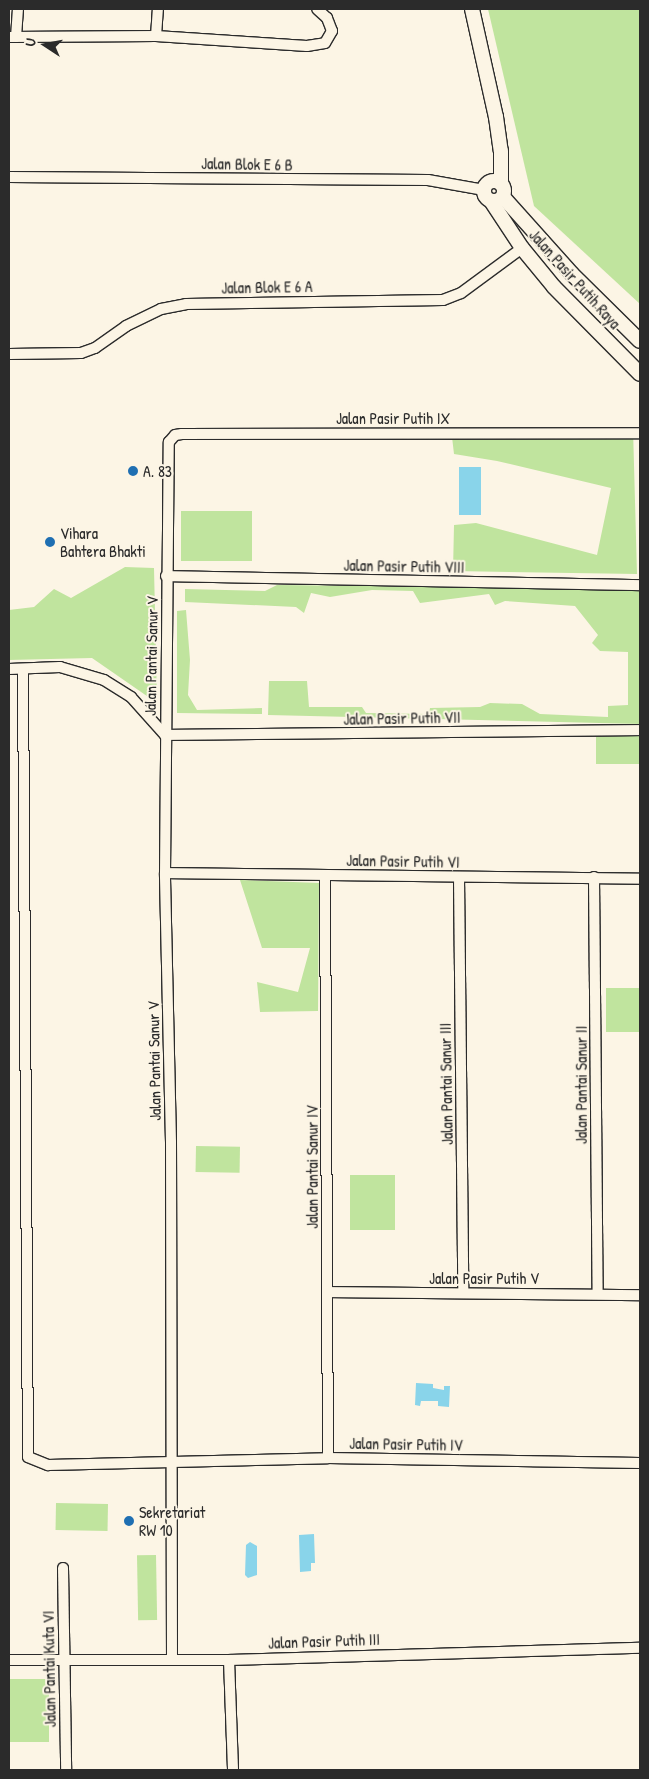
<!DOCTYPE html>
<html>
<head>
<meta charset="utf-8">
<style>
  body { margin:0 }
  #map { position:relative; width:649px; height:1779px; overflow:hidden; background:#fcf5e5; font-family:"Patrick Hand",sans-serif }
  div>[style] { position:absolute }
  .green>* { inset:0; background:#c0e49e; transform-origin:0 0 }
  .water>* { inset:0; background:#89d4ea; transform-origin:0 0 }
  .roads { filter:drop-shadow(1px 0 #2b2b2b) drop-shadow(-1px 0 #2b2b2b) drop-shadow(0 1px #2b2b2b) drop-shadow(0 -1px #2b2b2b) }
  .minor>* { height:10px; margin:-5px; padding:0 5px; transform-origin:5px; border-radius:5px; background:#fcf5e5 }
  .tertiary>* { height:14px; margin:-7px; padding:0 7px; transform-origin:7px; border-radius:7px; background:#fcf5e5 }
  .tertiary>.ring { margin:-7px; padding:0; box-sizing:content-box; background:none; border:14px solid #fcf5e5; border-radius:50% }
  .dots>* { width:14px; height:14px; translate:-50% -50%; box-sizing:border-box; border:2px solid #fcf5e5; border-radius:50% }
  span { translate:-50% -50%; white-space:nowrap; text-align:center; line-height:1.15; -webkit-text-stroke:4px #fcf5e5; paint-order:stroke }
  .street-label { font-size:16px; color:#2b2b2b }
  .poi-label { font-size:16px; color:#2b2b2b }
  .left { translate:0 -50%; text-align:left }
  .frame { position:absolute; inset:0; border:10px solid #2b2b2b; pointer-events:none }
  .north { position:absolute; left:20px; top:20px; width:50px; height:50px; -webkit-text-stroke:4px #fcf5e5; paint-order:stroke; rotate:281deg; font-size:14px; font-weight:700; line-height:20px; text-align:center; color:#2b2b2b }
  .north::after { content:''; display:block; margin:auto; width:18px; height:22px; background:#2b2b2b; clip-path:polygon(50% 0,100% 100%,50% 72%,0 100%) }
</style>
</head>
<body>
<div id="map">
  <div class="green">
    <i style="clip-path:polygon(488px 9px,640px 9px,640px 304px,534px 206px)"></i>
    <i style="clip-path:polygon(633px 428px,637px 574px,453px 571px,454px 525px,476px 523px,597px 555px,611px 488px,497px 461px,454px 454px,452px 437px)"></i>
    <i style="left:181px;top:511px;width:71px;height:50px"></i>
    <i style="clip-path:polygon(125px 567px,154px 568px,157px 703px,92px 658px,9px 660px,9px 610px,34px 607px,54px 589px,71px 598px)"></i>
    <i style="clip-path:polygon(277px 585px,640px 589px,640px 724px,268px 715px,269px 681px,307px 681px,309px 707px,362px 707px,366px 713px,429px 714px,430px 708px,480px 707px,490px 703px,522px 704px,540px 714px,608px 717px,608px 706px,628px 705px,628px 652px,600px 651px,592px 643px,598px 635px,575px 606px,505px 601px,495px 605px,489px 594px,420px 603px,413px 591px,372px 590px,330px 597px,311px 593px,304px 613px,296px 607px,185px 602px,185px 589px,265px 591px)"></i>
    <i style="clip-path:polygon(186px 610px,190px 660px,188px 695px,197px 710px,262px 708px,262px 714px,177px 713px,177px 611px)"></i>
    <i style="left:640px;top:735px;width:29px;height:44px;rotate:90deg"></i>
    <i style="clip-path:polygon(240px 880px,319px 883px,318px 1011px,260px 1012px,257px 982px,298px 992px,310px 948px,262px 948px)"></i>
    <i style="left:606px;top:988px;width:34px;height:44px"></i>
    <i style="left:196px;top:1146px;width:44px;height:26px;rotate:1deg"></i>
    <i style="left:350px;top:1175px;width:45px;height:55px"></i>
    <i style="left:56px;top:1503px;width:52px;height:27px;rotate:1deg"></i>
    <i style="left:156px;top:1555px;width:65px;height:19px;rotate:89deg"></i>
    <i style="left:9px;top:1679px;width:40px;height:63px"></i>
  </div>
  <div class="water">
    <i style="left:459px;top:467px;width:22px;height:48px"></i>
    <i style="clip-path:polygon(416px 1383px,433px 1384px,433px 1388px,444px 1390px,444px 1386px,450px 1386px,449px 1407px,438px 1406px,438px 1401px,421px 1401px,420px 1406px,415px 1405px)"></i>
    <i style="clip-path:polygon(314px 1534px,315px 1563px,311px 1563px,311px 1571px,300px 1572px,299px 1535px)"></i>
    <i style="clip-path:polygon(250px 1542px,257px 1546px,257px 1575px,248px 1578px,245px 1575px,246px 1545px)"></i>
  </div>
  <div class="roads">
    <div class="minor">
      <i style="left:156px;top:36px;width:27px;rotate:-86deg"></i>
      <i style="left:9px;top:37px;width:147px;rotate:-0.4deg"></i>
      <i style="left:156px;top:36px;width:151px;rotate:3.8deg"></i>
      <i style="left:307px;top:46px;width:18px;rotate:-9deg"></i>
      <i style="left:325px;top:43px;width:14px;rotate:-60deg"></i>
      <i style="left:332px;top:31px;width:14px;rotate:-111deg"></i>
      <i style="left:327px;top:18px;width:13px;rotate:-138deg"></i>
      <i style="left:16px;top:37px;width:28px;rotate:-86deg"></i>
      <i style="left:9px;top:177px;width:419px;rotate:0.4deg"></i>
      <i style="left:428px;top:180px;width:57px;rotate:10.1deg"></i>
      <i style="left:9px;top:354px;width:72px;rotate:-0.8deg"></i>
      <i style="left:81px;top:353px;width:15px;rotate:-20deg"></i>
      <i style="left:95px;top:348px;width:38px;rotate:-35deg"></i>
      <i style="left:126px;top:326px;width:39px;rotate:-26deg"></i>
      <i style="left:161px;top:309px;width:25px;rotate:-11deg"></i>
      <i style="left:186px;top:304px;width:257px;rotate:-0.9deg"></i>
      <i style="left:443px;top:300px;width:19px;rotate:-21deg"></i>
      <i style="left:461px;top:293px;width:76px;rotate:-36.4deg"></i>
      <i style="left:166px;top:576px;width:474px;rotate:1.1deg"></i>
      <i style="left:9px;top:669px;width:51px;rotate:-2.2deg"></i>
      <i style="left:60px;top:667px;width:46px;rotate:16.5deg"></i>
      <i style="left:104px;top:680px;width:32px;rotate:32deg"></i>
      <i style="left:131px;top:697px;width:51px;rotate:48.2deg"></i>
      <i style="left:165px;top:735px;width:475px;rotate:-0.6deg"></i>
      <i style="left:23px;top:669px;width:788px;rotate:89.64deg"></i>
      <i style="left:28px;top:1457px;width:22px;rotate:22deg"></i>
      <i style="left:48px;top:1465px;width:280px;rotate:-1.4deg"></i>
      <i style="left:328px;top:1458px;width:312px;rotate:0.9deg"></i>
      <i style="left:165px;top:873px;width:475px;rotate:0.7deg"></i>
      <i style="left:325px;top:875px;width:583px;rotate:89.71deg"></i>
      <i style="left:459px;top:877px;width:415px;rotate:89.4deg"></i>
      <i style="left:594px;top:877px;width:417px;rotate:89.5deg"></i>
      <i style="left:328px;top:1292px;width:312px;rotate:0.6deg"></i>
      <i style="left:63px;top:1568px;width:202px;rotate:89.1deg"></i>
      <i style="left:9px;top:1660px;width:220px"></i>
      <i style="left:229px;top:1660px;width:411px;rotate:-1.7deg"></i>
      <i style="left:172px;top:1660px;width:518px;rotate:-90.11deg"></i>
      <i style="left:171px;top:1142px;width:269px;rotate:-91.3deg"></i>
      <i style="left:165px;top:873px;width:431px;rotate:-89.5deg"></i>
      <i style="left:169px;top:442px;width:9px;rotate:-49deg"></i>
      <i style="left:175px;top:435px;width:7px;rotate:-8deg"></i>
      <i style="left:182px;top:434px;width:458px;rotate:-0.1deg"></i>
      <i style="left:229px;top:1660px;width:110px;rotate:87.9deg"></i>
    </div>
    <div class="tertiary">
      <i style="left:472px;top:9px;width:111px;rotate:77.5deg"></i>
      <i style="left:496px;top:117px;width:34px;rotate:82deg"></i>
      <i style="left:501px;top:151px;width:33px;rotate:90deg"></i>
      <i class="ring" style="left:484px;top:181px;width:6px;height:6px"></i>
      <i style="left:503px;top:197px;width:103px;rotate:48.1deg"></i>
      <i style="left:572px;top:274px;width:95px;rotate:44.6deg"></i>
      <i style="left:491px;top:201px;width:56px;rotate:56.6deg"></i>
      <i style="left:522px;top:248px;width:50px;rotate:50.6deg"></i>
      <i style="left:554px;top:287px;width:122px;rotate:45.3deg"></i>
    </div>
  </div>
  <div class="dots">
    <i style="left:133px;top:471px;background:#1f6fb2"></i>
    <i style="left:50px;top:542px;background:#1f6fb2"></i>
    <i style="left:129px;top:1521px;background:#1f6fb2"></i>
  </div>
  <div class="street-label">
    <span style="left:247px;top:164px;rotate:1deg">Jalan Blok E 6 B</span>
    <span style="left:575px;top:279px;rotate:48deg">Jalan Pasir Putih Raya</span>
    <span style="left:267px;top:287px;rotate:-1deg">Jalan Blok E 6 A</span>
    <span style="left:393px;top:418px">Jalan Pasir Putih IX</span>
    <span style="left:404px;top:566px;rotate:1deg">Jalan Pasir Putih VIII</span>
    <span style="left:151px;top:656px;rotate:-89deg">Jalan Pantai Sanur V</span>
    <span style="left:402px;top:718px;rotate:-1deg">Jalan Pasir Putih VII</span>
    <span style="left:403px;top:861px;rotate:1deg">Jalan Pasir Putih VI</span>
    <span style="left:154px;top:1061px;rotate:-91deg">Jalan Pantai Sanur V</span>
    <span style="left:446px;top:1084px;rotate:-91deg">Jalan Pantai Sanur III</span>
    <span style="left:581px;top:1085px;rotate:-90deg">Jalan Pantai Sanur II</span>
    <span style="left:312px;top:1167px;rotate:-90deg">Jalan Pantai Sanur IV</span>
    <span style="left:484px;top:1278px">Jalan Pasir Putih V</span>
    <span style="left:406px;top:1444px;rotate:1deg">Jalan Pasir Putih IV</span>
    <span style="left:324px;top:1641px;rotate:-2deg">Jalan Pasir Putih III</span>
    <span style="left:49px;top:1669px;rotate:-91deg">Jalan Pantai Kuta VI</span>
  </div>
  <div class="poi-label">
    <span class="left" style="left:143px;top:471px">A. 83</span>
    <span class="left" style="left:60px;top:542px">Vihara<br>Bahtera Bhakti</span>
    <span class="left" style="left:139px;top:1521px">Sekretariat<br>RW 10</span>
  </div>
  <div class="frame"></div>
  <div class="north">U</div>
</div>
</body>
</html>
